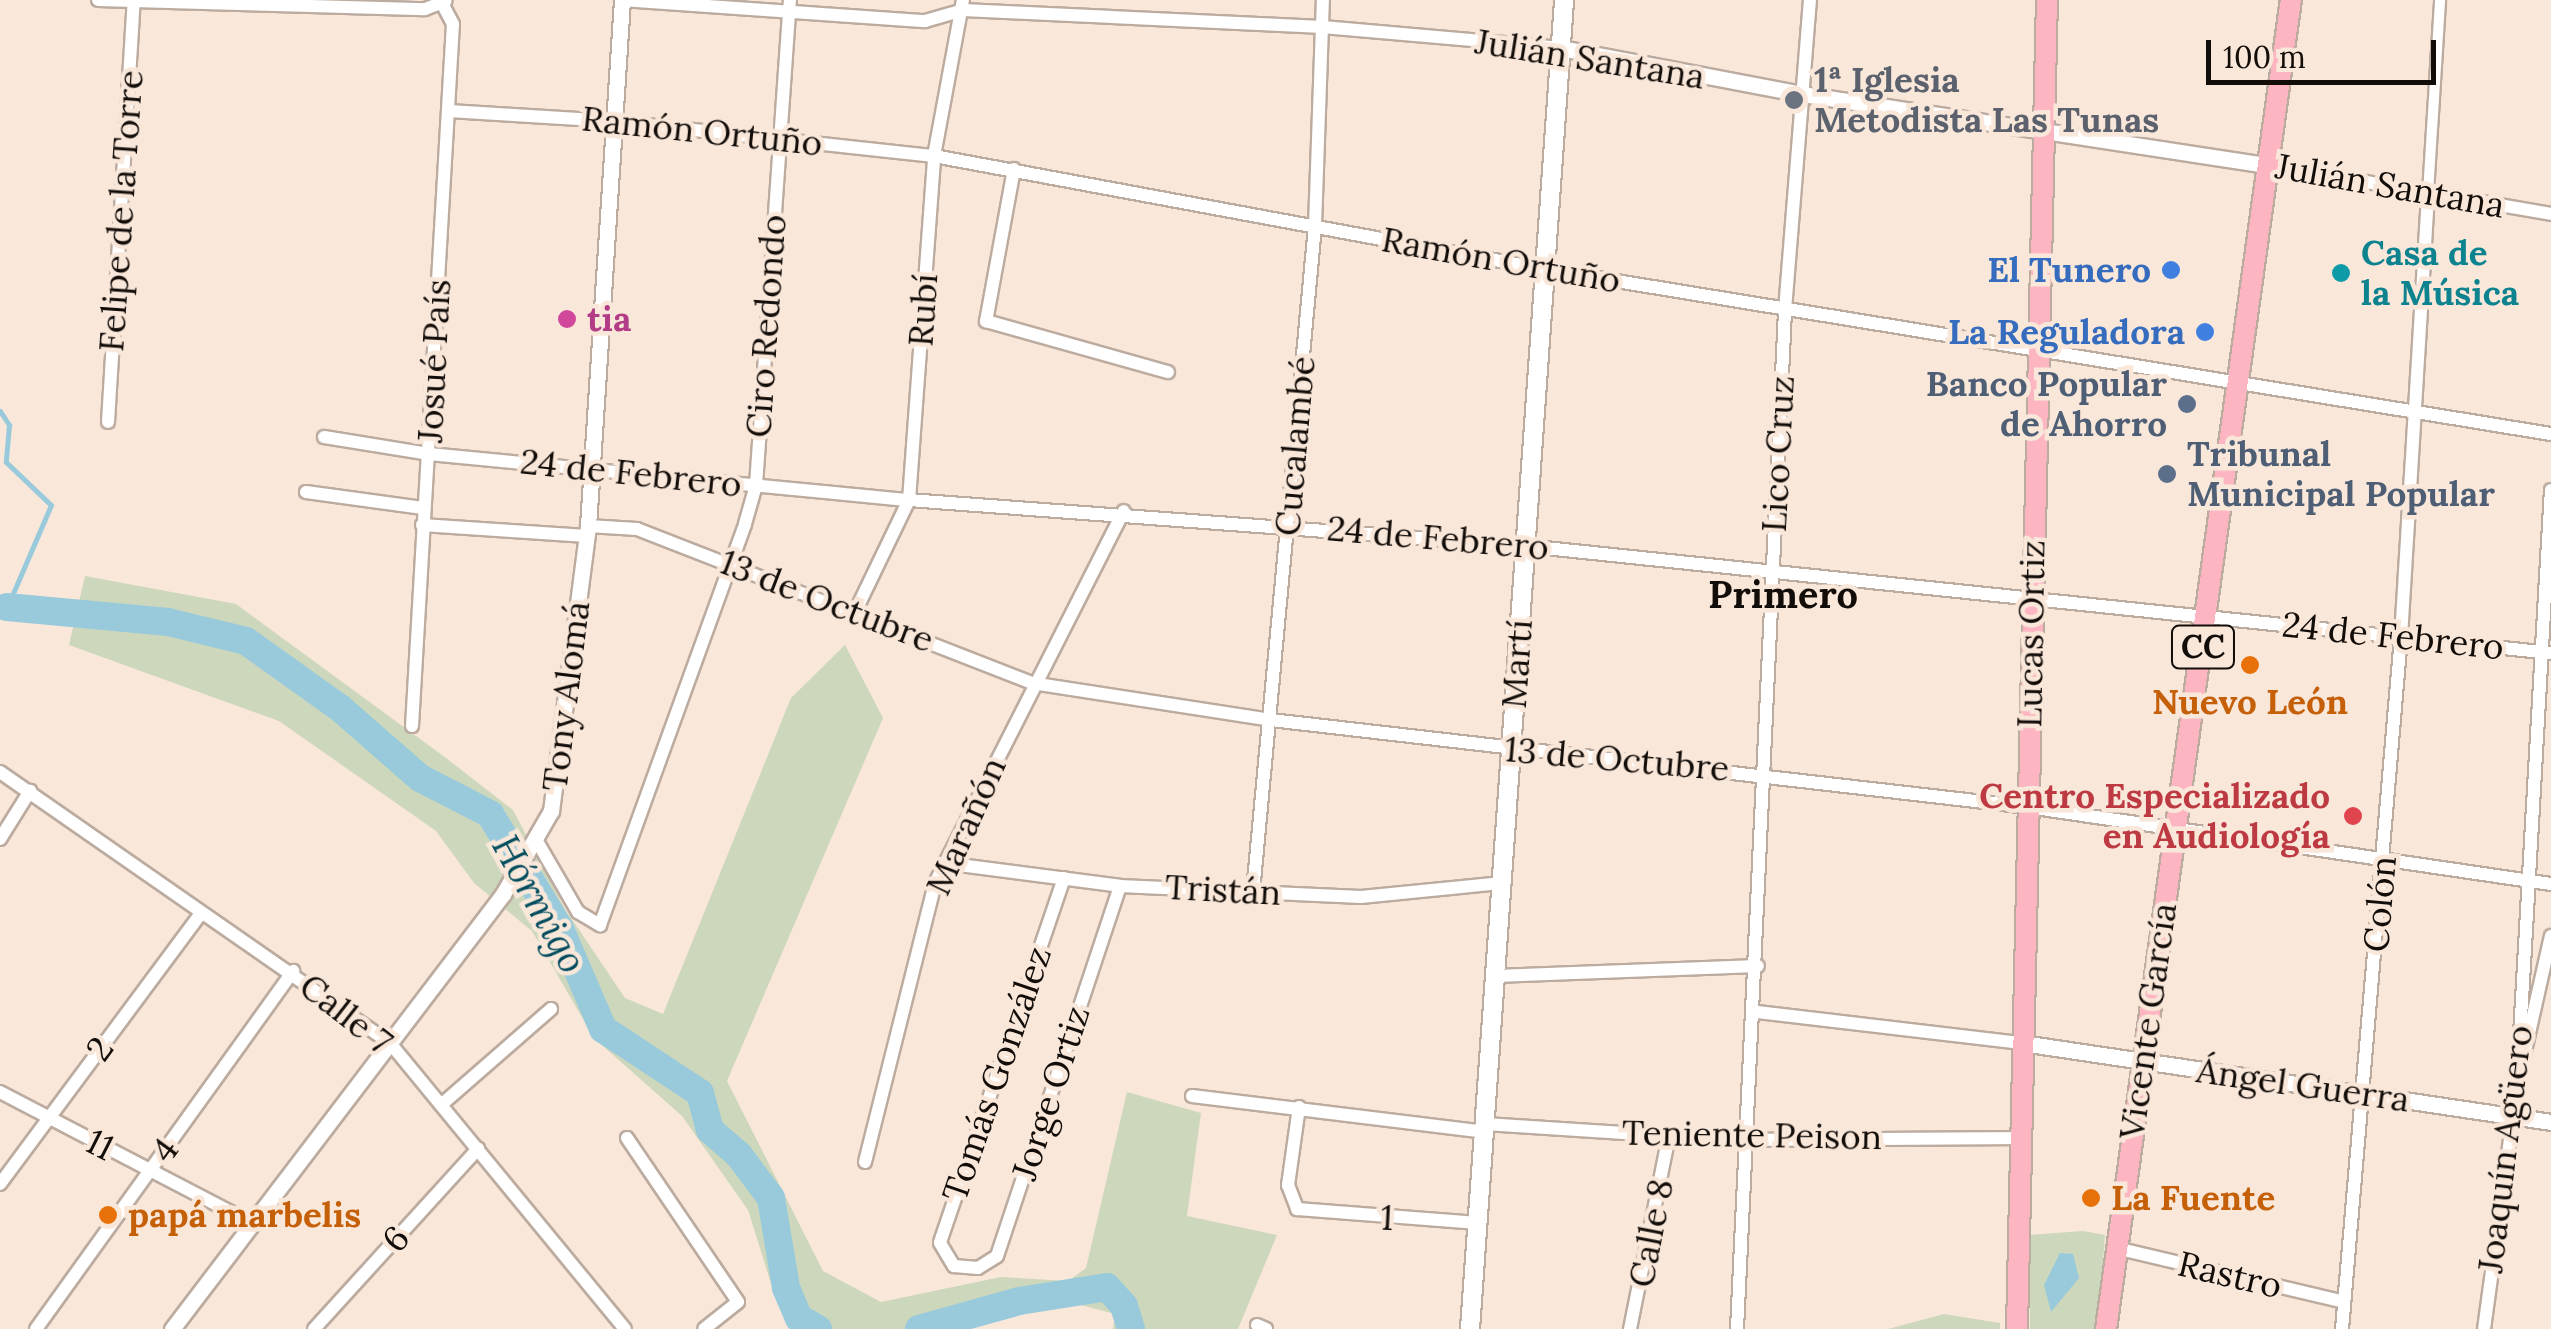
<!DOCTYPE html>
<html>
<head>
<meta charset="utf-8">
<style>
  body { margin:0 }
  #map { position:relative; width:2551px; height:1329px; overflow:hidden; background:#f9e7da; font-family:Lora,serif }
  div>[style] { position:absolute }
  .green>* { inset:0; background:#cdd7bc }
  .water>* { inset:0; background:#98cadc }
  .stream>* { height:5px; margin:-2.5px; padding:0 2.5px; transform-origin:2.5px; border-radius:2.5px; background:#98cadc }
  .river>* { height:28px; margin:-14px; padding:0 14px; transform-origin:14px; border-radius:14px; background:#98cadc }
  .roads { filter:drop-shadow(2px 0 #bcab9f) drop-shadow(-2px 0 #bcab9f) drop-shadow(0 2px #bcab9f) drop-shadow(0 -2px #bcab9f) }
  .pedestrian>* { height:10px; margin:-5px; padding:0 5px; transform-origin:5px; border-radius:5px; background:#fff }
  .minor>* { height:12px; margin:-6px; padding:0 6px; transform-origin:6px; border-radius:6px; background:#fff }
  .tertiary>* { height:15px; margin:-7.5px; padding:0 7.5px; transform-origin:7.5px; border-radius:7.5px; background:#fff }
  .secondary>* { height:18px; margin:-9px; padding:0 9px; transform-origin:9px; border-radius:9px; background:#fff }
  .primary>* { height:20px; margin:-10px; padding:0 10px; transform-origin:10px; border-radius:10px; background:#fcb5c1 }
  .dots>* { width:28px; height:28px; translate:-50% -50%; box-sizing:border-box; border:5px solid #f9e7da; border-radius:50% }
  span { translate:-50% -50%; white-space:nowrap; text-align:center; line-height:1.15; -webkit-text-stroke:9px #f9e7da; paint-order:stroke }
  .shield-label span { padding:2px 8px; background:#f9e7da; border:2px solid; border-radius:8px; -webkit-text-stroke-width:0 }
  .shield-label { font-size:32px; color:#130d09; font-weight:700 }
  .street-label { font-size:35px; color:#130d09 }
  .worship-label { font-size:35px; color:#5b616d; font-weight:700 }
  .left { translate:0 -50%; text-align:left }
  .culture-label { font-size:35px; color:#0d838f; font-weight:700 }
  .shop-label { font-size:35px; color:#366cbe; font-weight:700 }
  .right { translate:-100% -50%; text-align:right }
  .hotel-label { font-size:35px; color:#b23c85; font-weight:700 }
  .service-label { font-size:35px; color:#4e5e75; font-weight:700 }
  .food-label { font-size:35px; color:#c56008; font-weight:700 }
  .health-label { font-size:35px; color:#be3a42; font-weight:700 }
  .neighbourhood-label { font-size:38px; color:#130d09; font-weight:700 }
  .water-label { font-size:38px; color:#024c5e; font-style:italic }
  .scale { position:absolute; left:2206px; top:40px; width:230px; height:45px; box-sizing:border-box; border:5px solid #130d09; border-top:0; padding-left:12px; font-size:30px; line-height:35px; white-space:nowrap; color:#130d09; -webkit-text-stroke:8px #f9e7da; paint-order:stroke }
</style>
</head>
<body>
<div id="map">
  <div class="green">
    <i style="clip-path:polygon(85px 576px,236px 604px,446px 758px,513px 810px,565px 909px,625px 998px,663px 1014px,791px 698px,845px 645px,883px 718px,727px 1081px,823px 1271px,881px 1302px,1001px 1277px,1068px 1281px,1086px 1268px,1127px 1092px,1201px 1113px,1187px 1216px,1277px 1235px,1238px 1329px,1113px 1329px,1115px 1314px,1073px 1303px,954px 1329px,801px 1329px,774px 1293px,748px 1210px,682px 1116px,594px 1038px,532px 931px,474px 883px,436px 831px,279px 721px,69px 645px)"></i>
    <i style="clip-path:polygon(2083px 1231px,2105px 1235px,2098px 1329px,2030px 1329px,2030px 1235px)"></i>
    <i style="clip-path:polygon(1944px 1314px,2000px 1323px,2000px 1329px,1888px 1329px)"></i>
  </div>
  <div class="water">
    <i style="clip-path:polygon(2060px 1253px,2073px 1254px,2079px 1278px,2051px 1312px,2044px 1285px)"></i>
  </div>
  <div class="stream">
    <i style="left:0;top:411px;width:17px;rotate:57deg"></i>
    <i style="left:9px;top:425px;width:37px;rotate:95deg"></i>
    <i style="left:6px;top:462px;width:62px;rotate:43.7deg"></i>
    <i style="left:51px;top:505px;width:111px;rotate:113.3deg"></i>
    <i style="left:7px;top:607px;width:7px;rotate:180deg"></i>
  </div>
  <div class="river">
    <i style="left:7px;top:607px;width:162px;rotate:5.3deg"></i>
    <i style="left:168px;top:622px;width:80px;rotate:13.7deg"></i>
    <i style="left:246px;top:641px;width:115px;rotate:35.5deg"></i>
    <i style="left:340px;top:708px;width:106px;rotate:41.2deg"></i>
    <i style="left:420px;top:778px;width:79px;rotate:27.2deg"></i>
    <i style="left:490px;top:814px;width:135px;rotate:58.7deg"></i>
    <i style="left:560px;top:929px;width:109px;rotate:66.7deg"></i>
    <i style="left:603px;top:1029px;width:116px;rotate:33.4deg"></i>
    <i style="left:700px;top:1093px;width:38px;rotate:75deg"></i>
    <i style="left:710px;top:1130px;width:37px;rotate:41deg"></i>
    <i style="left:738px;top:1154px;width:55px;rotate:53.1deg"></i>
    <i style="left:771px;top:1198px;width:91px;rotate:80.5deg"></i>
    <i style="left:786px;top:1288px;width:33px;rotate:67deg"></i>
    <i style="left:799px;top:1318px;width:22px;rotate:30deg"></i>
    <i style="left:919px;top:1329px;width:104px;rotate:-15.6deg"></i>
    <i style="left:1019px;top:1301px;width:89px;rotate:-9deg"></i>
    <i style="left:1107px;top:1287px;width:25px;rotate:48deg"></i>
    <i style="left:1124px;top:1306px;width:24px;rotate:73deg"></i>
  </div>
  <div class="roads">
    <div class="pedestrian">
      <i style="left:2428px;top:193px;width:193px;rotate:-86.4deg"></i>
    </div>
    <div class="minor">
      <i style="left:98px;top:0;width:327px;rotate:1.6deg"></i>
      <i style="left:425px;top:9px;width:22px;rotate:-21deg"></i>
      <i style="left:622px;top:0;width:304px;rotate:4deg"></i>
      <i style="left:925px;top:21px;width:40px;rotate:-16deg"></i>
      <i style="left:963px;top:10px;width:360px;rotate:2.7deg"></i>
      <i style="left:1323px;top:27px;width:239px;rotate:5deg"></i>
      <i style="left:449px;top:111px;width:162px;rotate:3.5deg"></i>
      <i style="left:611px;top:121px;width:325px;rotate:6.2deg"></i>
      <i style="left:934px;top:156px;width:619px;rotate:10.51deg"></i>
      <i style="left:1543px;top:269px;width:1021px;rotate:9.3deg"></i>
      <i style="left:2268px;top:165px;width:287px;rotate:9.8deg"></i>
      <i style="left:1014px;top:169px;width:155px;rotate:100.4deg"></i>
      <i style="left:986px;top:321px;width:189px;rotate:15.7deg"></i>
      <i style="left:108px;top:422px;width:423px;rotate:-86.5deg"></i>
      <i style="left:324px;top:437px;width:106px;rotate:9.2deg"></i>
      <i style="left:429px;top:454px;width:482px;rotate:5.5deg"></i>
      <i style="left:909px;top:500px;width:619px;rotate:4.26deg"></i>
      <i style="left:1526px;top:546px;width:1031px;rotate:5.96deg"></i>
      <i style="left:306px;top:492px;width:118px;rotate:7.8deg"></i>
      <i style="left:422px;top:525px;width:165px;rotate:3.8deg"></i>
      <i style="left:588px;top:526px;width:49px;rotate:3.5deg"></i>
      <i style="left:637px;top:529px;width:424px;rotate:21.3deg"></i>
      <i style="left:1032px;top:683px;width:242px;rotate:8.8deg"></i>
      <i style="left:1271px;top:720px;width:762px;rotate:6.56deg"></i>
      <i style="left:2028px;top:807px;width:529px;rotate:8.38deg"></i>
      <i style="left:856px;top:610px;width:122px;rotate:-64.3deg"></i>
      <i style="left:909px;top:500px;width:345px;rotate:-85.8deg"></i>
      <i style="left:934px;top:156px;width:159px;rotate:-79.5deg"></i>
      <i style="left:412px;top:726px;width:703px;rotate:-86.66deg"></i>
      <i style="left:453px;top:24px;width:27px;rotate:-118deg"></i>
      <i style="left:0;top:772px;width:475px;rotate:34.8deg"></i>
      <i style="left:390px;top:1043px;width:370px;rotate:50.6deg"></i>
      <i style="left:0;top:839px;width:57px;rotate:-58deg"></i>
      <i style="left:538px;top:843px;width:80px;rotate:59.9deg"></i>
      <i style="left:578px;top:912px;width:26px;rotate:31deg"></i>
      <i style="left:600px;top:925px;width:426px;rotate:-70.1deg"></i>
      <i style="left:745px;top:524px;width:41px;rotate:-74.2deg"></i>
      <i style="left:756px;top:485px;width:486px;rotate:-86deg"></i>
      <i style="left:944px;top:863px;width:177px;rotate:7.4deg"></i>
      <i style="left:1120px;top:886px;width:241px;rotate:2.6deg"></i>
      <i style="left:1361px;top:897px;width:142px;rotate:-5.7deg"></i>
      <i style="left:1064px;top:878px;width:385px;rotate:108.8deg"></i>
      <i style="left:940px;top:1243px;width:27px;rotate:59deg"></i>
      <i style="left:954px;top:1266px;width:24px;rotate:5deg"></i>
      <i style="left:978px;top:1268px;width:22px;rotate:-32deg"></i>
      <i style="left:997px;top:1256px;width:390px;rotate:-71.6deg"></i>
      <i style="left:1253px;top:892px;width:669px;rotate:-84.68deg"></i>
      <i style="left:1315px;top:226px;width:226px;rotate:-88deg"></i>
      <i style="left:1495px;top:976px;width:263px;rotate:-2.2deg"></i>
      <i style="left:1757px;top:1012px;width:267px;rotate:6.7deg"></i>
      <i style="left:2525px;top:1051px;width:118px;rotate:-77.3deg"></i>
      <i style="left:0;top:1092px;width:286px;rotate:27.5deg"></i>
      <i style="left:1192px;top:1096px;width:294px;rotate:7deg"></i>
      <i style="left:441px;top:1105px;width:146px;rotate:-41.1deg"></i>
      <i style="left:1299px;top:1107px;width:79px;rotate:98deg"></i>
      <i style="left:1288px;top:1185px;width:26px;rotate:69deg"></i>
      <i style="left:1297px;top:1209px;width:182px;rotate:4.4deg"></i>
      <i style="left:1485px;top:1124px;width:249px;rotate:3.7deg"></i>
      <i style="left:1733px;top:1140px;width:286px;rotate:-0.4deg"></i>
      <i style="left:627px;top:1138px;width:198px;rotate:55.9deg"></i>
      <i style="left:738px;top:1302px;width:43px;rotate:141.5deg"></i>
      <i style="left:865px;top:1162px;width:288px;rotate:-75.9deg"></i>
      <i style="left:935px;top:883px;width:417px;rotate:-63.1deg"></i>
      <i style="left:0;top:1184px;width:337px;rotate:-53.4deg"></i>
      <i style="left:2116px;top:1248px;width:234px;rotate:13.3deg"></i>
      <i style="left:1257px;top:1325px;width:10px;rotate:24deg"></i>
      <i style="left:36px;top:1329px;width:441px;rotate:-54.3deg"></i>
      <i style="left:314px;top:1329px;width:244px;rotate:-47.7deg"></i>
      <i style="left:1630px;top:1329px;width:197px;rotate:-78.6deg"></i>
      <i style="left:1737px;top:1329px;width:1020px;rotate:-87.3deg"></i>
      <i style="left:1785px;top:310px;width:311px;rotate:-85.4deg"></i>
      <i style="left:2342px;top:1329px;width:695px;rotate:-85.13deg"></i>
      <i style="left:2401px;top:637px;width:445px;rotate:-86.5deg"></i>
      <i style="left:2484px;top:1329px;width:243px;rotate:-82.2deg"></i>
      <i style="left:2517px;top:1088px;width:599px;rotate:-86.75deg"></i>
    </div>
    <div class="tertiary">
      <i style="left:1561px;top:48px;width:245px;rotate:10.8deg"></i>
      <i style="left:1802px;top:94px;width:471px;rotate:8.7deg"></i>
      <i style="left:2022px;top:1043px;width:535px;rotate:8.49deg"></i>
      <i style="left:172px;top:1329px;width:547px;rotate:-52.73deg"></i>
      <i style="left:503px;top:894px;width:96px;rotate:-60deg"></i>
      <i style="left:551px;top:811px;width:287px;rotate:-82.6deg"></i>
      <i style="left:588px;top:526px;width:527px;rotate:-86.3deg"></i>
    </div>
    <div class="secondary">
      <i style="left:1470px;top:1329px;width:1332px;rotate:-85.95deg"></i>
    </div>
    <div class="primary">
      <i style="left:2017px;top:1329px;width:1329px;rotate:-88.71deg"></i>
      <i style="left:2106px;top:1329px;width:1342px;rotate:-82.08deg"></i>
    </div>
  </div>
  <div class="dots">
    <i style="left:1794px;top:100px;background:#6b7280"></i>
    <i style="left:2171px;top:270px;background:#3f7fe0"></i>
    <i style="left:2341px;top:273px;background:#0f9aa8"></i>
    <i style="left:567px;top:319px;background:#d1479c"></i>
    <i style="left:2205px;top:332px;background:#3f7fe0"></i>
    <i style="left:2187px;top:404px;background:#5c6f8a"></i>
    <i style="left:2167px;top:474px;background:#5c6f8a"></i>
    <i style="left:2250px;top:665px;background:#e8710a"></i>
    <i style="left:2353px;top:816px;background:#e0444e"></i>
    <i style="left:2091px;top:1198px;background:#e8710a"></i>
    <i style="left:108px;top:1215px;background:#e8710a"></i>
  </div>
  <div class="shield-label">
    <span style="left:2203px;top:647px">CC</span>
  </div>
  <div class="street-label">
    <span style="left:1590px;top:59px;rotate:9deg">Julián Santana</span>
    <span style="left:702px;top:131px;rotate:6deg">Ramón Ortuño</span>
    <span style="left:2390px;top:186px;rotate:10deg">Julián Santana</span>
    <span style="left:121px;top:211px;rotate:-86deg">Felipe de la Torre</span>
    <span style="left:1501px;top:260px;rotate:10deg">Ramón Ortuño</span>
    <span style="left:923px;top:310px;rotate:-86deg">Rubí</span>
    <span style="left:766px;top:326px;rotate:-86deg">Ciro Redondo</span>
    <span style="left:434px;top:361px;rotate:-87deg">Josué País</span>
    <span style="left:1295px;top:446px;rotate:-85deg">Cucalambé</span>
    <span style="left:1778px;top:454px;rotate:-87deg">Lico Cruz</span>
    <span style="left:631px;top:473px;rotate:6deg">24 de Febrero</span>
    <span style="left:1438px;top:538px;rotate:5deg">24 de Febrero</span>
    <span style="left:827px;top:601px;rotate:21deg">13 de Octubre</span>
    <span style="left:2031px;top:634px;rotate:-89deg">Lucas Ortiz</span>
    <span style="left:2393px;top:636px;rotate:6deg">24 de Febrero</span>
    <span style="left:1517px;top:664px;rotate:-86deg">Martí</span>
    <span style="left:566px;top:696px;rotate:-83deg">Tony Alomá</span>
    <span style="left:1617px;top:759px;rotate:5deg">13 de Octubre</span>
    <span style="left:966px;top:826px;rotate:-66deg">Marañón</span>
    <span style="left:1223px;top:890px;rotate:3deg">Tristán</span>
    <span style="left:2380px;top:904px;rotate:-85deg">Colón</span>
    <span style="left:346px;top:1014px;rotate:38deg">Calle 7</span>
    <span style="left:2148px;top:1021px;rotate:-82deg">Vicente García</span>
    <span style="left:100px;top:1049px;rotate:-54deg">2</span>
    <span style="left:997px;top:1074px;rotate:-71deg">Tomás González</span>
    <span style="left:2303px;top:1085px;rotate:8deg">Ángel Guerra</span>
    <span style="left:1051px;top:1093px;rotate:-72deg">Jorge Ortiz</span>
    <span style="left:1752px;top:1135px;rotate:1deg">Teniente Peison</span>
    <span style="left:100px;top:1145px;rotate:27deg">11</span>
    <span style="left:2505px;top:1149px;rotate:-83deg">Joaquín Agüero</span>
    <span style="left:165px;top:1150px;rotate:-54deg">4</span>
    <span style="left:1387px;top:1218px;rotate:3deg">1</span>
    <span style="left:1651px;top:1233px;rotate:-79deg">Calle 8</span>
    <span style="left:396px;top:1239px;rotate:-48deg">6</span>
    <span style="left:2230px;top:1275px;rotate:13deg">Rastro</span>
  </div>
  <div class="worship-label">
    <span class="left" style="left:1814px;top:100px">1ª Iglesia<br>Metodista Las Tunas</span>
  </div>
  <div class="culture-label">
    <span class="left" style="left:2361px;top:273px">Casa de<br>la Música</span>
  </div>
  <div class="shop-label">
    <span class="right" style="left:2151px;top:270px">El Tunero</span>
    <span class="right" style="left:2185px;top:332px">La Reguladora</span>
  </div>
  <div class="hotel-label">
    <span class="left" style="left:587px;top:319px">tia</span>
  </div>
  <div class="service-label">
    <span class="right" style="left:2167px;top:404px">Banco Popular<br>de Ahorro</span>
    <span class="left" style="left:2187px;top:474px">Tribunal<br>Municipal Popular</span>
  </div>
  <div class="food-label">
    <span style="left:2250px;top:702px">Nuevo León</span>
    <span class="left" style="left:2111px;top:1198px">La Fuente</span>
    <span class="left" style="left:128px;top:1215px">papá marbelis</span>
  </div>
  <div class="health-label">
    <span class="right" style="left:2330px;top:816px">Centro Especializado<br>en Audiología</span>
  </div>
  <div class="neighbourhood-label">
    <span style="left:1783px;top:595px">Primero</span>
  </div>
  <div class="water-label">
    <span style="left:539px;top:904px;rotate:61deg">Hórmigo</span>
  </div>
  <div class="scale">100 m</div>
</div>
</body>
</html>
